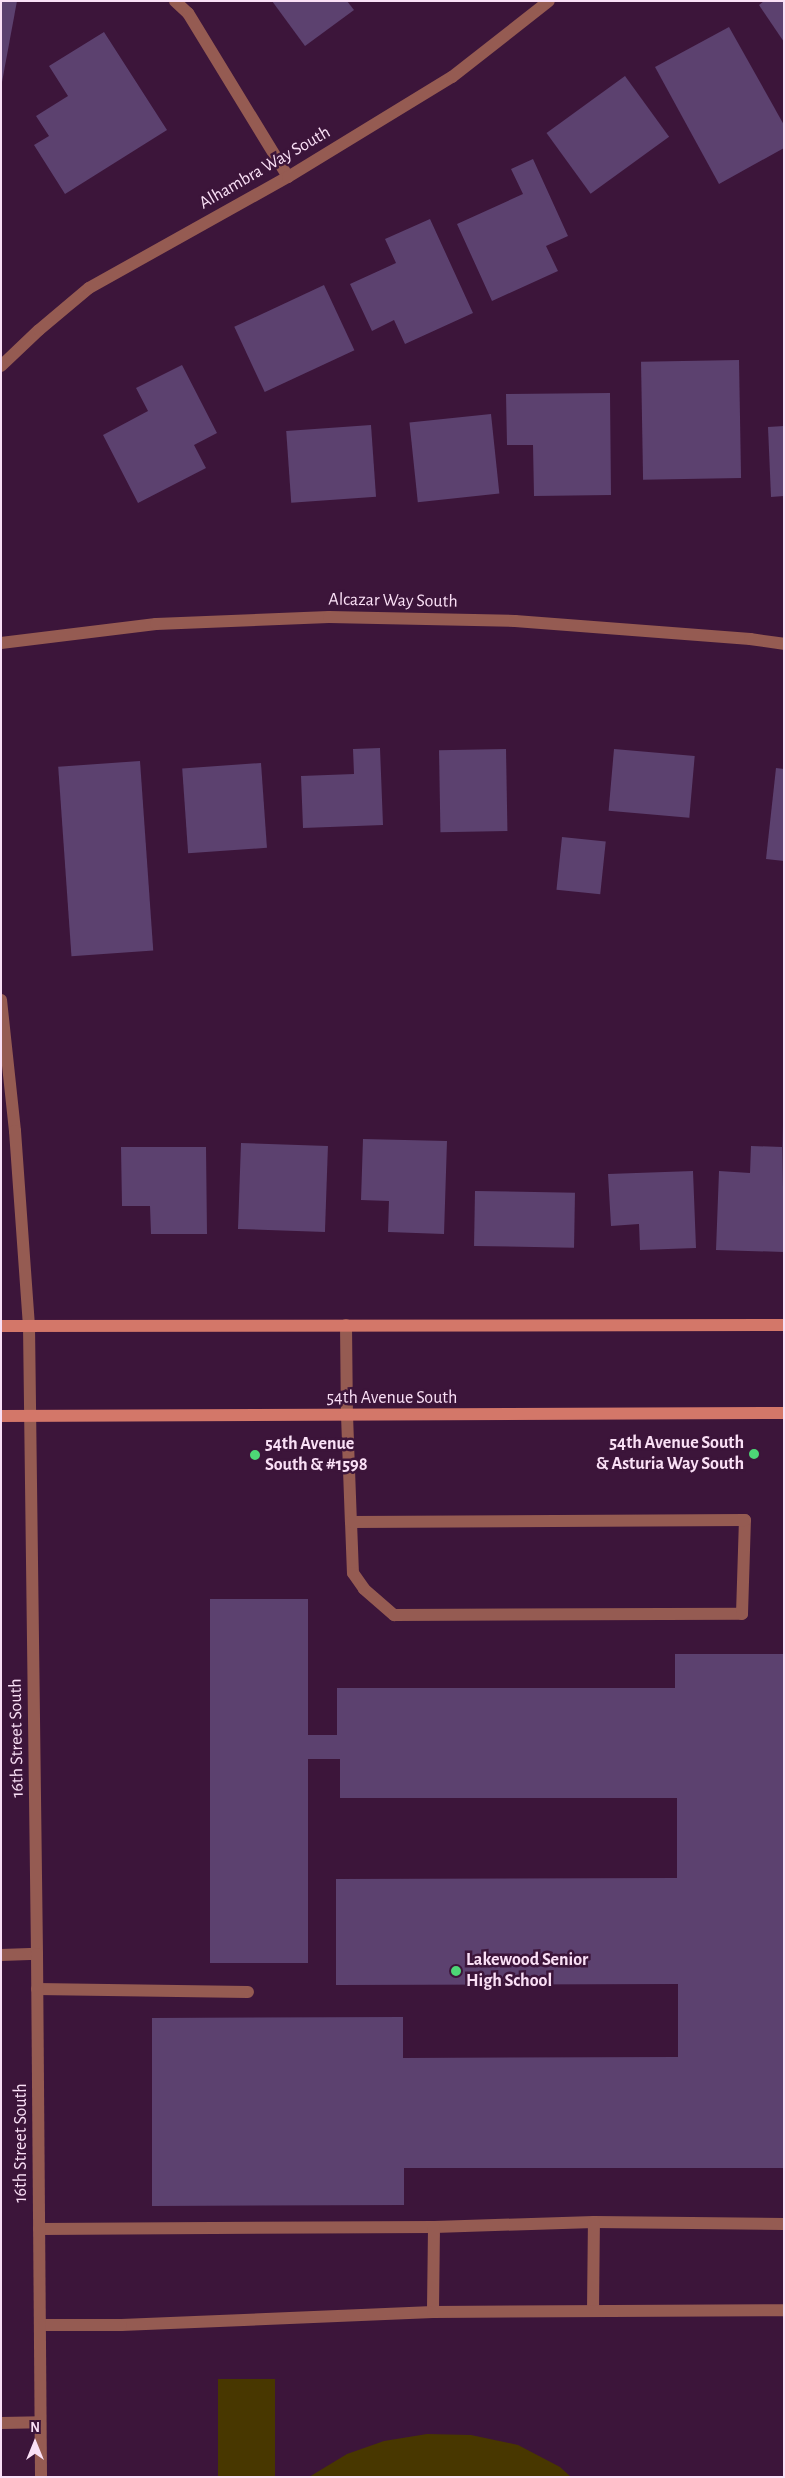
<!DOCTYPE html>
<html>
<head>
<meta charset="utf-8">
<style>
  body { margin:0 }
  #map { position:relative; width:785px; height:2478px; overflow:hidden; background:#3c153a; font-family:"Alegreya Sans",sans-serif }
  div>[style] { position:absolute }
  .green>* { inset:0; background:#483700; transform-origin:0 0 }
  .building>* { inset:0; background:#5c416f; transform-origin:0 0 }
  .service>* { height:12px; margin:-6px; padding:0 6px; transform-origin:6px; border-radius:6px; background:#955b52 }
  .minor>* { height:12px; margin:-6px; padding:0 6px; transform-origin:6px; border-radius:6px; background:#955b52 }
  .tertiary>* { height:12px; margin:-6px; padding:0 6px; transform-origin:6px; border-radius:6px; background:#955b52 }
  .secondary>* { height:12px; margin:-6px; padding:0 6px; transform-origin:6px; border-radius:6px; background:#d37769 }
  .dots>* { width:14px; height:14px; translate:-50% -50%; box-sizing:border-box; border:2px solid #3c153a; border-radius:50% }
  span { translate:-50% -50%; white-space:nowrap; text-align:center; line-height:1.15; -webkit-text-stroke:5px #3c153a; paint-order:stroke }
  .street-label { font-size:18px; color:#fae0f6 }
  .poi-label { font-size:18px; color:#fae0f6; font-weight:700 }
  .right { translate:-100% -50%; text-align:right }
  .left { translate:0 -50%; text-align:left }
  .frame { position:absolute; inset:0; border:2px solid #fae0f6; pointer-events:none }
  .north { position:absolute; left:10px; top:2418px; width:50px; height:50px; -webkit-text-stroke:4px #3c153a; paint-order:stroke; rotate:0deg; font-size:14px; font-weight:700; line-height:20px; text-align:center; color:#fae0f6 }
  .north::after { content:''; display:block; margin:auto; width:18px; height:22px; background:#fae0f6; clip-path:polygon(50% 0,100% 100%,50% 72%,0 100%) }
</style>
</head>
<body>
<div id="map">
  <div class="green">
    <i style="left:218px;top:2379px;width:57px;height:98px"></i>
    <i style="clip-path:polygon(427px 2434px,471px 2435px,518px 2445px,560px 2467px,571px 2477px,309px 2477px,347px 2454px,384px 2441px)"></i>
  </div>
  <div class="building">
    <i style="clip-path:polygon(1px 1px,17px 1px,2px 82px,1px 82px)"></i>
    <i style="clip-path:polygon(272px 1px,347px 1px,354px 10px,305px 46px)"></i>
    <i style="clip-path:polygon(764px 1px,784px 1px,784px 42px,759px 5px)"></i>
    <i style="clip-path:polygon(729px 27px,784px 125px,784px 148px,719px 184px,655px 67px)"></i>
    <i style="clip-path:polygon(104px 32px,167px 130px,65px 194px,34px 145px,49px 136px,36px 116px,68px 96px,49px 66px)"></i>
    <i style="left:625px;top:76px;width:75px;height:97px;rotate:54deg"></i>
    <i style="clip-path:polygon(533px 159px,568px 236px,546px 246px,558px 271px,492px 301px,457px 224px,523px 194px,511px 169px)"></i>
    <i style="clip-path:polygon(430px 219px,473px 313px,405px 344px,394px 320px,372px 331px,350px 284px,396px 263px,385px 239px)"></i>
    <i style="left:324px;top:285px;width:72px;height:99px;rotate:65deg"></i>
    <i style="left:739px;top:360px;width:118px;height:98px;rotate:89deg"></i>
    <i style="clip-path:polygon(182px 365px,217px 433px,194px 445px,206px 468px,138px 503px,103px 435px,148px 411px,136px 388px)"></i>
    <i style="clip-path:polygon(610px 393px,611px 495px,534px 496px,533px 445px,507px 445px,506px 394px)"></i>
    <i style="left:491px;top:414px;width:80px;height:82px;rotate:84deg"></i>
    <i style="left:371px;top:425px;width:72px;height:85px;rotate:86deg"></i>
    <i style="clip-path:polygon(784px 426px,784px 496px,771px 497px,768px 427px)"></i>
    <i style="clip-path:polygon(380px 748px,383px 825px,303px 828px,301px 776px,354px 774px,353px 749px)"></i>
    <i style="left:506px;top:749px;width:82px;height:67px;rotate:89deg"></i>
    <i style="left:614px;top:749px;width:81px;height:62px;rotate:5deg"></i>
    <i style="left:140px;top:761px;width:190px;height:82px;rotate:86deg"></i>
    <i style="left:261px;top:763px;width:85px;height:79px;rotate:86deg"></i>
    <i style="clip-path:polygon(776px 768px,784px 769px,784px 861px,766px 859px)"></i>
    <i style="left:562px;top:837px;width:44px;height:53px;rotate:6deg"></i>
    <i style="clip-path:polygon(782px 1124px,784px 1252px,716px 1250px,719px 1171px,750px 1173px,751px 1146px,782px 1147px)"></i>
    <i style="clip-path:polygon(363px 1139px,447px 1141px,444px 1234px,388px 1232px,389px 1201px,361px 1200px)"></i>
    <i style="left:241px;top:1143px;width:87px;height:86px;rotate:2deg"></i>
    <i style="clip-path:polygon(121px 1147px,206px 1147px,207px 1234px,151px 1234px,150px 1206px,122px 1206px)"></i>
    <i style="clip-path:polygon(693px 1171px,696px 1248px,640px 1250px,639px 1224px,611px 1226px,608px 1174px)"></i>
    <i style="left:475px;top:1191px;width:100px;height:55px;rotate:1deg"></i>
    <i style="clip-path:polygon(210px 1599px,308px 1599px,308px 1735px,337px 1735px,337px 1688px,675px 1688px,675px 1654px,784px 1654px,784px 2168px,404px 2168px,404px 2205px,152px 2206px,152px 2018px,403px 2017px,403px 2058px,678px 2057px,678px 1984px,336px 1985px,336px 1879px,677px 1878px,677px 1798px,340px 1798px,340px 1759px,308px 1759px,308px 1963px,210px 1963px)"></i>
  </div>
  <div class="service">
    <i style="left:346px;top:1325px;width:90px;rotate:89.4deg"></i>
    <i style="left:347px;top:1415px;width:107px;rotate:87.9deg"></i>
    <i style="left:351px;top:1522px;width:51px;rotate:87.8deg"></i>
    <i style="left:353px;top:1573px;width:19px;rotate:55deg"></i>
    <i style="left:364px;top:1589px;width:40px;rotate:41deg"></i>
    <i style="left:394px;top:1615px;width:348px;rotate:-0.2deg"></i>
    <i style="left:742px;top:1614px;width:94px;rotate:-88.2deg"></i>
    <i style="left:745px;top:1520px;width:394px;rotate:179.7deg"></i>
    <i style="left:1px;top:1955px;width:36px;rotate:-2deg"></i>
    <i style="left:37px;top:1989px;width:211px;rotate:0.8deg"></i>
    <i style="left:434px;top:2227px;width:160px;rotate:-1.8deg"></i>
    <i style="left:594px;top:2222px;width:190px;rotate:0.6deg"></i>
    <i style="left:39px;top:2229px;width:395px;rotate:-0.3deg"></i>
    <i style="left:434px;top:2227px;width:85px;rotate:90.7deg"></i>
    <i style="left:433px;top:2312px;width:312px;rotate:177.6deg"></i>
    <i style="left:121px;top:2325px;width:81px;rotate:180deg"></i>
    <i style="left:593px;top:2311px;width:89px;rotate:-89.4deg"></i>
    <i style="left:433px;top:2312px;width:351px;rotate:-0.3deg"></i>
    <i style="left:1px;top:2423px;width:39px;rotate:-1deg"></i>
  </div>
  <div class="minor">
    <i style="left:175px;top:1px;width:18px;rotate:43deg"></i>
    <i style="left:188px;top:13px;width:192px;rotate:58.6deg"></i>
    <i style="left:1px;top:366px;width:52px;rotate:-43.5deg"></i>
    <i style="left:39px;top:330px;width:65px;rotate:-40deg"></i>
    <i style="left:89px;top:288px;width:228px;rotate:-29.2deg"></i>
    <i style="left:288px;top:177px;width:192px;rotate:-31.4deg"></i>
    <i style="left:452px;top:77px;width:123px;rotate:-38.1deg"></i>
    <i style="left:1px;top:643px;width:156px;rotate:-7deg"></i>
    <i style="left:156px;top:624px;width:173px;rotate:-2.3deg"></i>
    <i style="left:329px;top:617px;width:186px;rotate:1.2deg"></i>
    <i style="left:515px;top:621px;width:236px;rotate:4.4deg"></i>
    <i style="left:750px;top:639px;width:34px;rotate:8deg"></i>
    <i style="left:1px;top:1000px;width:132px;rotate:83.9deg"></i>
    <i style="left:15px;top:1131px;width:196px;rotate:85.9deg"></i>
  </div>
  <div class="tertiary">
    <i style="left:29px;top:1326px;width:628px;rotate:89.27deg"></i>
    <i style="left:37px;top:1954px;width:523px;rotate:89.56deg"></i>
  </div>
  <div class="secondary">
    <i style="left:1px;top:1326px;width:783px;rotate:-0.07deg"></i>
    <i style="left:1px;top:1416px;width:783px;rotate:-0.22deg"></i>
  </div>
  <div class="dots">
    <i style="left:754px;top:1454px;background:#4dd676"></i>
    <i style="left:255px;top:1455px;background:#4dd676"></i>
    <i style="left:456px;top:1971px;background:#4dd676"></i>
  </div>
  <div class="street-label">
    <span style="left:265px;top:168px;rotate:-30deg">Alhambra Way South</span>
    <span style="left:393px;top:601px;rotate:1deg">Alcazar Way South</span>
    <span style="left:392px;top:1398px">54th Avenue South</span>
    <span style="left:17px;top:1738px;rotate:-91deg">16th Street South</span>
    <span style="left:21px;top:2143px;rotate:-90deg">16th Street South</span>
  </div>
  <div class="poi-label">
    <span class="right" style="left:744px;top:1454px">54th Avenue South<br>&amp; Asturia Way South</span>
    <span class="left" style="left:265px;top:1455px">54th Avenue<br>South &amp; #1598</span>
    <span class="left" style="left:466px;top:1971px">Lakewood Senior<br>High School</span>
  </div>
  <div class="frame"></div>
  <div class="north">N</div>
</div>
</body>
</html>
